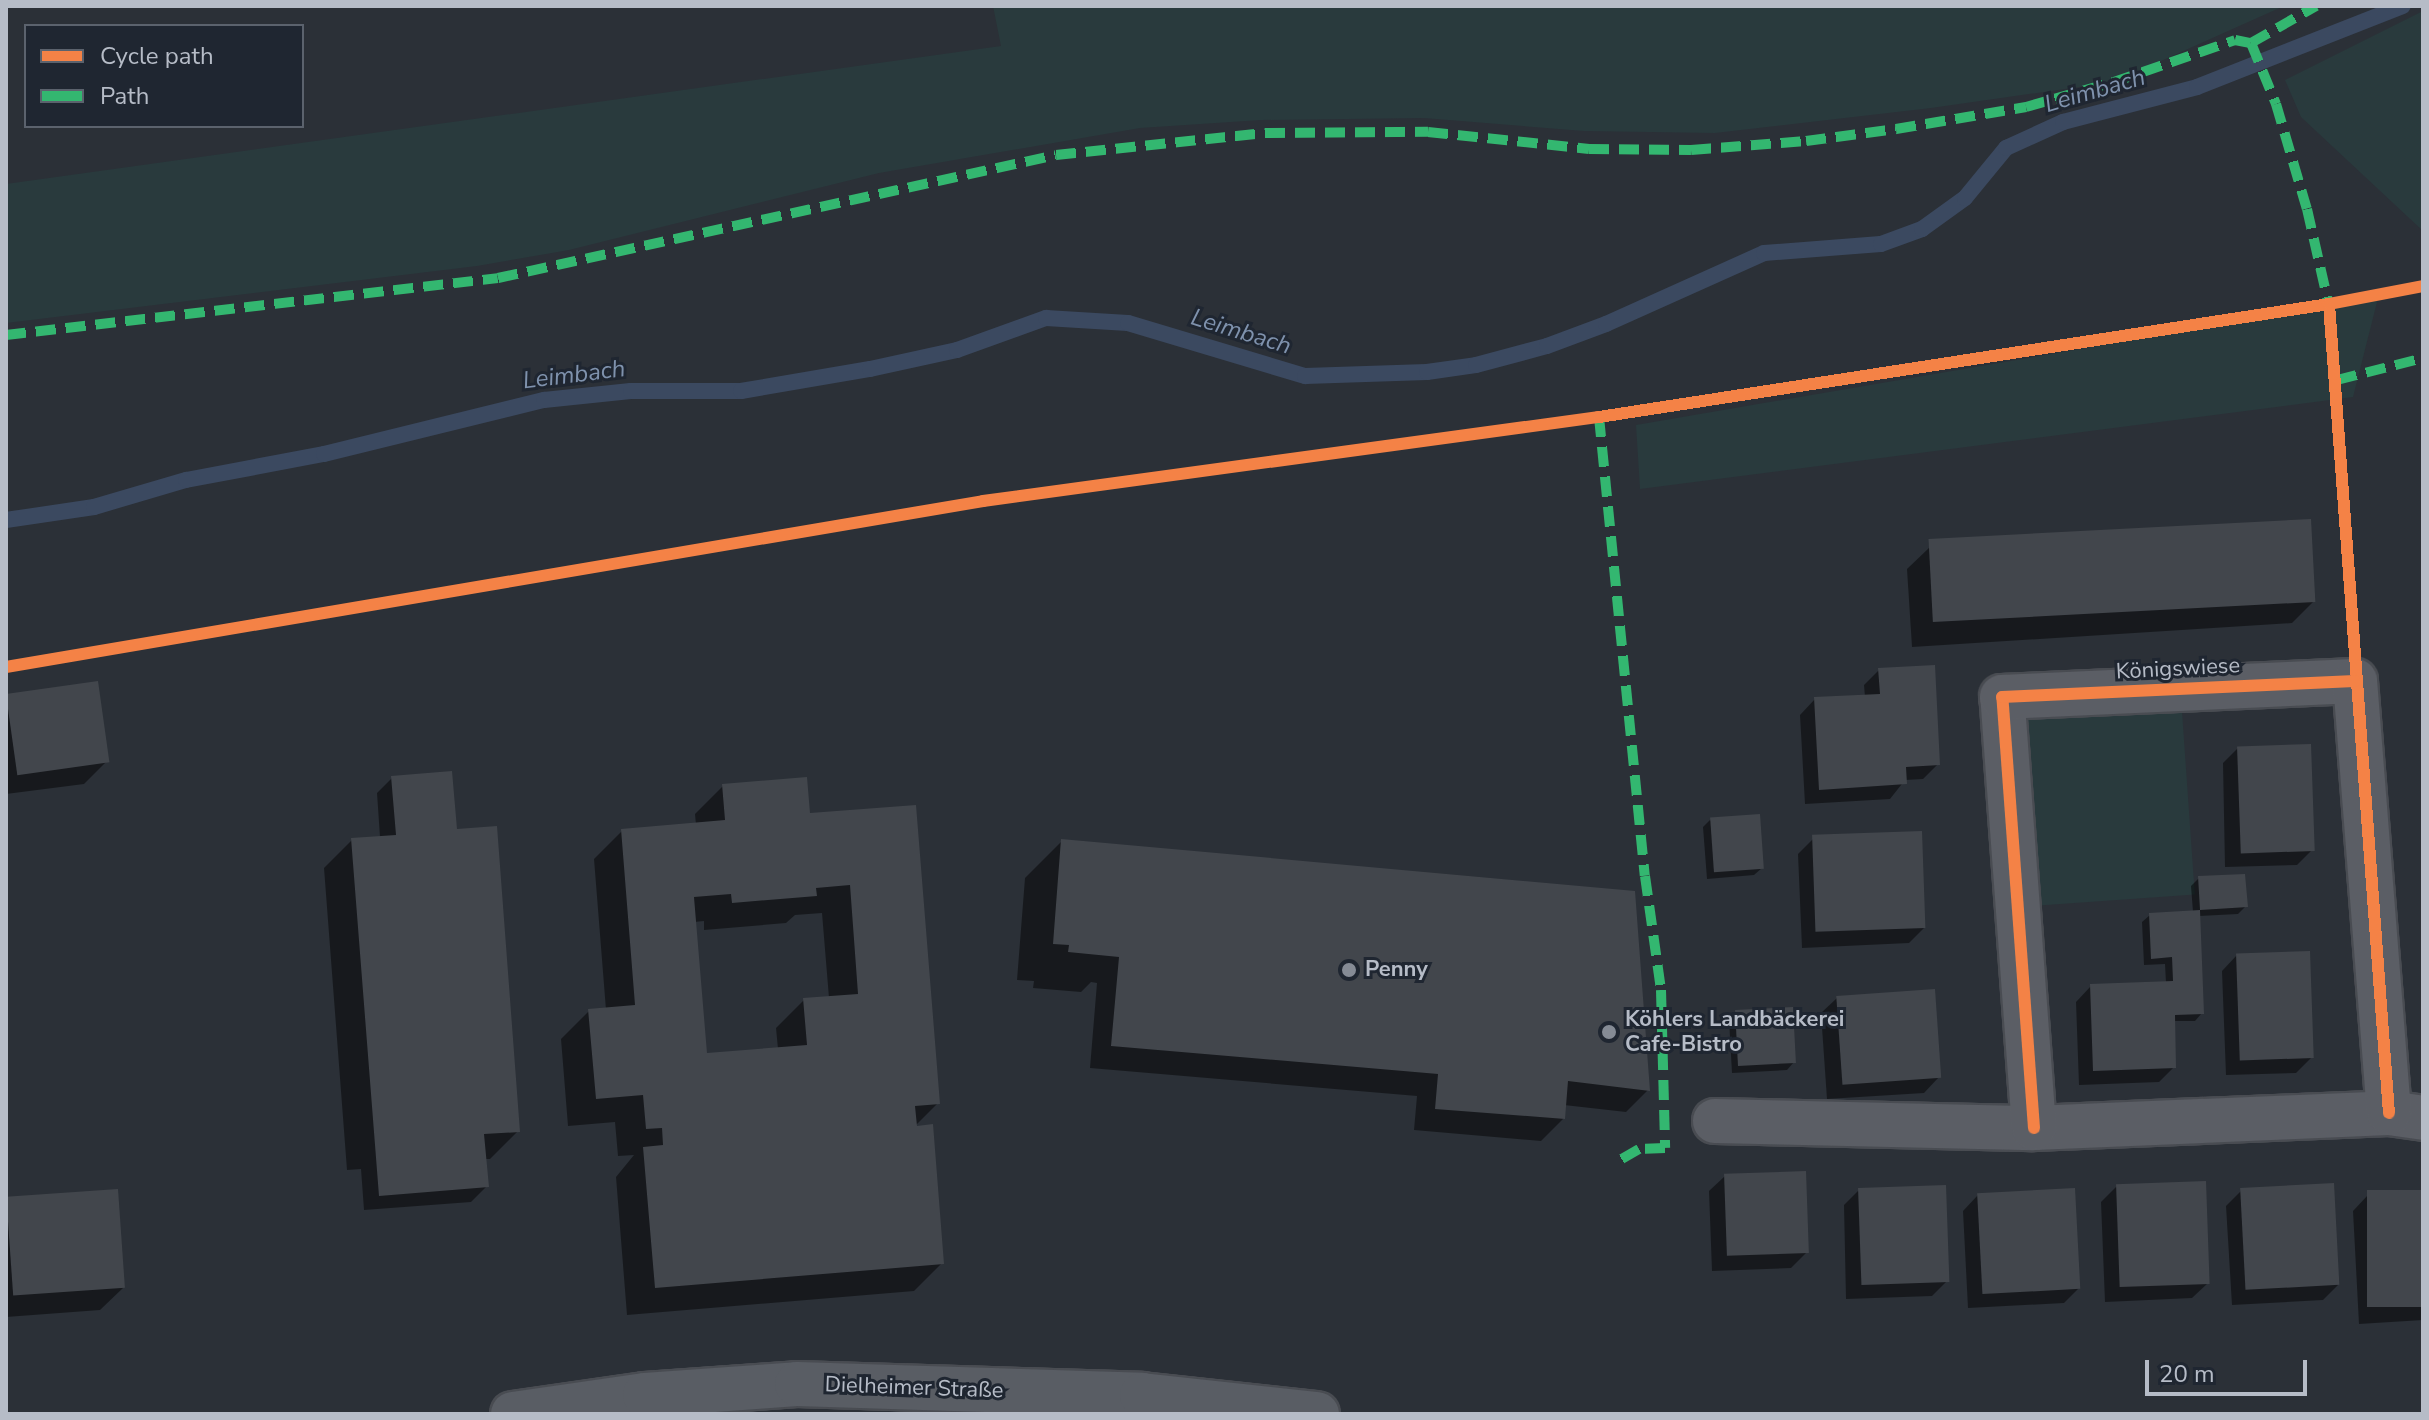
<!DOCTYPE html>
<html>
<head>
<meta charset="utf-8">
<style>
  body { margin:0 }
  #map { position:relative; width:2429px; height:1420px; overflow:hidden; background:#2b3037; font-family:"Nunito Sans",sans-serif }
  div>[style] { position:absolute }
  .green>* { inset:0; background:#293a3d; transform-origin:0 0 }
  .shadow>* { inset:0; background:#0007 }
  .stream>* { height:16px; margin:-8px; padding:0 8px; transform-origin:8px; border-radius:8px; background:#3b4960 }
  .building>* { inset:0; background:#42464c; transform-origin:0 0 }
  .roads { filter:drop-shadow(2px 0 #494c52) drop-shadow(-2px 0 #494c52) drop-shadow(0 2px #494c52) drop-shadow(0 -2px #494c52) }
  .minor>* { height:44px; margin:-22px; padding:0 22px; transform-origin:22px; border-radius:22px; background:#5b5e65 }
  .secondary>* { height:44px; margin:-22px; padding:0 22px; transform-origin:22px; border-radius:22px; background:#595d64 }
  .quiet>* { height:10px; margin-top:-5px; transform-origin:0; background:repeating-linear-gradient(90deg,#33b770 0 20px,transparent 0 30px) }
  .cycleway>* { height:12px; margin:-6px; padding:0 6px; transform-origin:6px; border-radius:6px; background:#f48246 }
  .dots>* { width:22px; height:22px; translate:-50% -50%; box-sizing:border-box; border:4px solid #1f2631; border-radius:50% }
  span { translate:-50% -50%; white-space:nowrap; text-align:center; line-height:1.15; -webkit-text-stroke:6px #1f2631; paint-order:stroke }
  .street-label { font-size:22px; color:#b6bcc7 }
  .poi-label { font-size:22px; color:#b6bcc7; font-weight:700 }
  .left { translate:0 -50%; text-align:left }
  .water-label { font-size:24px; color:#7f92ad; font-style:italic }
  .frame { position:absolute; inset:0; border:8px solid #b6bcc7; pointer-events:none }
  .legend { position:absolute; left:24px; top:24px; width:280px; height:104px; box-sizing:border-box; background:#1f2631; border:2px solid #5b626d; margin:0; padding:10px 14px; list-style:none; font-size:24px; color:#b6bcc7 }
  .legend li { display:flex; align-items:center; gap:16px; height:40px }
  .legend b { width:40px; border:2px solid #5b626d }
  .scale { position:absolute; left:2145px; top:1360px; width:162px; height:36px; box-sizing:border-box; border:4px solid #b6bcc7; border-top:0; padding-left:10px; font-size:24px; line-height:28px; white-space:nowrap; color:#b6bcc7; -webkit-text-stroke:6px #1f2631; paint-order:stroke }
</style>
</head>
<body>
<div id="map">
  <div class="green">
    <i style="clip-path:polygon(993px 6px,2284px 6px,2114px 82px,1931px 108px,1715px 133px,1584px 131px,1424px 118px,1261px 120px,1140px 128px,879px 173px,569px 250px,477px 266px,6px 323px,6px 184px,1001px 46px)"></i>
    <i style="clip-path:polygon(2423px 11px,2423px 231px,2301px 117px,2285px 80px)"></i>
    <i style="clip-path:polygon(2378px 298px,2353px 397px,1640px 489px,1636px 425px)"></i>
    <i style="left:2181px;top:697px;width:198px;height:164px;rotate:86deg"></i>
  </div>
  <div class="shadow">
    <i style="clip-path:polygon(1930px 547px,2314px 601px,2292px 623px,1912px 647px,1907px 569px)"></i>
    <i style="clip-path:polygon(1879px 670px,1938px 764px,1923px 779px,1905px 780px,1890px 799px,1805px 804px,1800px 715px,1815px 699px,1865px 697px,1864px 685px)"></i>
    <i style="clip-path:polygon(6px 694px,106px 762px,84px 784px,6px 794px)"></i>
    <i style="clip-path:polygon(2238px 748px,2312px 850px,2297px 865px,2225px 867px,2223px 763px)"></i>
    <i style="clip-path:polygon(392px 778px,456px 831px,518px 1131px,490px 1159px,484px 1159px,487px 1186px,471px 1202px,364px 1210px,361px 1169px,347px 1170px,324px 868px,352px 840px,380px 837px,377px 793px)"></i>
    <i style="clip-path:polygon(evenodd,723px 786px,808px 815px,914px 807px,938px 1103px,913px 1128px,942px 1263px,914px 1291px,627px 1315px,616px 1177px,634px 1155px,618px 1156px,615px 1122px,568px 1126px,561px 1039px,589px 1011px,606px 1010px,594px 859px,622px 831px,696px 825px,695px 814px,723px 786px,822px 913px,829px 998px,804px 1000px,776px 1028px,778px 1049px,705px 1055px,694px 922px,704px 921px,704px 930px,786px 923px,795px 915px,822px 913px)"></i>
    <i style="clip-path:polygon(1710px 820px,1762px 868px,1754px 875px,1707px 879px,1703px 827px)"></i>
    <i style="clip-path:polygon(1813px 839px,1924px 928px,1909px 943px,1802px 948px,1798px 854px)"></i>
    <i style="clip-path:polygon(1062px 841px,1648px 1090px,1626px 1112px,1564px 1105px,1564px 1118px,1541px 1141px,1414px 1130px,1417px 1096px,1090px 1068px,1097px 983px,1091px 982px,1081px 992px,1033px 988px,1034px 981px,1017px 980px,1025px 878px)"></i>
    <i style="clip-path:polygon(2199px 878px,2246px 906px,2238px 914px,2199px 916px,2202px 1013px,2195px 1021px,2173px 1021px,2174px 1067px,2159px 1082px,2079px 1085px,2076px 1002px,2091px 986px,2166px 983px,2165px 964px,2144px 965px,2142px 922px,2150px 915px,2193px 912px,2191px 886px)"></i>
    <i style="clip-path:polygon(2237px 955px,2311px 1058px,2296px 1073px,2226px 1075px,2222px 971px)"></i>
    <i style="clip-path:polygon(1837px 998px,1939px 1077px,1924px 1093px,1827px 1099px,1821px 1013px)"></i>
    <i style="clip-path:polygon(1736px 1012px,1794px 1062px,1787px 1070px,1732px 1073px,1729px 1019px)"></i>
    <i style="clip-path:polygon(1725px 1176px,1807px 1252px,1791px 1268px,1712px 1271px,1709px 1191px)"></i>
    <i style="clip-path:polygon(2117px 1186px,2208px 1283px,2192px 1298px,2105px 1302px,2101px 1202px)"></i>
    <i style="clip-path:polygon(1859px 1190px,1947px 1281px,1932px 1296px,1846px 1299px,1844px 1205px)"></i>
    <i style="clip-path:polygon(2241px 1191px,2338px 1285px,2323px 1300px,2232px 1305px,2226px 1206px)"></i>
    <i style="clip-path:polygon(2423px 1192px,2423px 1320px,2359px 1324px,2353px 1211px,2368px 1195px)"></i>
    <i style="clip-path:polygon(1978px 1195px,2079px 1288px,2064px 1303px,1968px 1308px,1963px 1211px)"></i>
    <i style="clip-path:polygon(6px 1200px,123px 1288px,100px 1310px,6px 1317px)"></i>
  </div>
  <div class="stream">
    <i style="left:6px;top:520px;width:89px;rotate:-8.4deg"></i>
    <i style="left:94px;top:507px;width:96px;rotate:-16.4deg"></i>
    <i style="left:186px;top:480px;width:140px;rotate:-10.7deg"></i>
    <i style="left:324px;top:454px;width:227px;rotate:-13.8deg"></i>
    <i style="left:544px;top:400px;width:87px;rotate:-5.9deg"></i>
    <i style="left:631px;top:391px;width:110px"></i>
    <i style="left:741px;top:391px;width:131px;rotate:-9.7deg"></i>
    <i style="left:870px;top:369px;width:89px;rotate:-12.3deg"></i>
    <i style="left:957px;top:350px;width:95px;rotate:-19.8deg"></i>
    <i style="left:1046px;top:318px;width:82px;rotate:3.5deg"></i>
    <i style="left:1128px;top:323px;width:185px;rotate:16.7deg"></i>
    <i style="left:1305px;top:376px;width:122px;rotate:-1.9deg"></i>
    <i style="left:1427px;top:372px;width:49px;rotate:-8.1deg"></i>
    <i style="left:1476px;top:365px;width:73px;rotate:-15deg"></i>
    <i style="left:1547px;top:346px;width:63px;rotate:-20.4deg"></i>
    <i style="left:1606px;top:324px;width:173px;rotate:-24.2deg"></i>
    <i style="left:1764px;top:253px;width:117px;rotate:-4.4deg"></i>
    <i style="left:1881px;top:244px;width:44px;rotate:-20.1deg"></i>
    <i style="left:1922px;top:229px;width:53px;rotate:-35.8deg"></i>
    <i style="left:1965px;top:198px;width:65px;rotate:-50.6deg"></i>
    <i style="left:2006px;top:148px;width:63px;rotate:-24.5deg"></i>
    <i style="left:2063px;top:122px;width:138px;rotate:-14.6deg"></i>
    <i style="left:2197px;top:87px;width:221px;rotate:-21.5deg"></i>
  </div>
  <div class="building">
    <i style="left:2311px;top:519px;width:83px;height:383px;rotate:87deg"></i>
    <i style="clip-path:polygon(1935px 665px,1940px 765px,1906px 767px,1907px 784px,1819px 790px,1814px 697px,1880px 694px,1878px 668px)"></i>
    <i style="left:98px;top:681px;width:82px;height:93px;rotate:82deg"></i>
    <i style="left:2311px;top:744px;width:107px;height:74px;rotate:88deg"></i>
    <i style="clip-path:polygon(452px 771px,457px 829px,497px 826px,520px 1132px,484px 1134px,489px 1187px,379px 1196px,351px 838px,396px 835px,391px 776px)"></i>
    <i style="clip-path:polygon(evenodd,807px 777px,810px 813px,916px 805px,940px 1104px,915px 1106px,917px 1126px,933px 1124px,944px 1264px,655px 1288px,643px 1147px,663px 1145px,662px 1128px,646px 1129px,643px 1095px,596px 1099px,588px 1009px,635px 1005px,621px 829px,725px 820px,722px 784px,807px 777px,850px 885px,858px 994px,803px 998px,807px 1045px,707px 1053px,694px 897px,731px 894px,732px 903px,817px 896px,816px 888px,850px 885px)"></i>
    <i style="left:1760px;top:814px;width:55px;height:50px;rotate:86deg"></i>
    <i style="left:1922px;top:831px;width:97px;height:110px;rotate:88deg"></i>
    <i style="clip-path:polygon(1061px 839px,1635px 891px,1650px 1091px,1568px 1081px,1565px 1119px,1435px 1109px,1438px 1074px,1111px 1046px,1119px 957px,1068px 952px,1069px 945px,1053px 944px)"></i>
    <i style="clip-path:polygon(2245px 874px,2248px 907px,2200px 910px,2204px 1014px,2175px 1015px,2176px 1068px,2093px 1071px,2090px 984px,2173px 981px,2172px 957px,2151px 959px,2149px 913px,2200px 910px,2198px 876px)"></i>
    <i style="left:2310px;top:951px;width:107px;height:74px;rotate:88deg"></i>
    <i style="left:1935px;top:989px;width:89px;height:99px;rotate:86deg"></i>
    <i style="left:1793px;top:1007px;width:56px;height:58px;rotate:87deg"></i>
    <i style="left:1806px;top:1171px;width:82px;height:82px;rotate:88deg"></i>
    <i style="left:2206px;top:1181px;width:103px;height:90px;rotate:88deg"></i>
    <i style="left:2334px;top:1183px;width:102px;height:94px;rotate:87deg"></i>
    <i style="left:1946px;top:1185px;width:97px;height:88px;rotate:88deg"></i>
    <i style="left:2075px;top:1188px;width:101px;height:98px;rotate:87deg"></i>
    <i style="left:118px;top:1189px;width:99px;height:112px;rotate:86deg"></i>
    <i style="left:2423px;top:1190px;width:117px;height:56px;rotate:90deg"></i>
  </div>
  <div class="roads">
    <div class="minor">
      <i style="left:1715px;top:1121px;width:319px;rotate:1.3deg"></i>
      <i style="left:2034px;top:1128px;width:355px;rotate:-2.4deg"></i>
      <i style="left:2389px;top:1113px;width:34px;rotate:8deg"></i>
      <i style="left:2034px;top:1128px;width:432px;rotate:-94.2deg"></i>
      <i style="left:2002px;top:697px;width:353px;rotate:-2.6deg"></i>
      <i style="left:2355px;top:681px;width:433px;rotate:85.5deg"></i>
    </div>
    <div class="secondary">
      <i style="left:513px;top:1414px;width:133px;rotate:-8.2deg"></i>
      <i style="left:645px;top:1395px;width:152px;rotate:-4.1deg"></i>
      <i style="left:797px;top:1384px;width:345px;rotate:1.8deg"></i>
      <i style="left:1142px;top:1395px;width:176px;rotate:6.2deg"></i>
    </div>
  </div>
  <div class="quiet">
    <i style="left:2251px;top:43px;width:66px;rotate:67.7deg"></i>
    <i style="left:2276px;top:104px;width:109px;rotate:73.6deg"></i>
    <i style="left:2307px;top:209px;width:104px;rotate:77.2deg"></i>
    <i style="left:6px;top:335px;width:495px;rotate:-6.6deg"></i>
    <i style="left:498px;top:278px;width:571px;rotate:-12.43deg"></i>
    <i style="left:1056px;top:155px;width:210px;rotate:-6deg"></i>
    <i style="left:1265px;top:133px;width:163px;rotate:-0.4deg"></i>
    <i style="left:1428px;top:132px;width:162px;rotate:6deg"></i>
    <i style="left:1589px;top:149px;width:102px;rotate:0.6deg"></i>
    <i style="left:1691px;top:150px;width:115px;rotate:-4.5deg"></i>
    <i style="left:1806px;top:141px;width:91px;rotate:-7.6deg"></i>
    <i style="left:1896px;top:129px;width:132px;rotate:-9.6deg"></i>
    <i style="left:2026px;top:107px;width:91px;rotate:-15.9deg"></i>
    <i style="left:2114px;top:82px;width:128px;rotate:-19.1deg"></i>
    <i style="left:2235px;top:40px;width:16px;rotate:11deg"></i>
    <i style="left:2251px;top:43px;width:75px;rotate:-29.6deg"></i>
    <i style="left:2337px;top:380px;width:89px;rotate:-14.3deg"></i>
    <i style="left:1599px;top:417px;width:461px;rotate:84.3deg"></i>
    <i style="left:1645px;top:876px;width:115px;rotate:82deg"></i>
    <i style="left:1661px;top:990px;width:158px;rotate:88.5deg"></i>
    <i style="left:1665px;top:1148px;width:26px;rotate:178deg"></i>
    <i style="left:1639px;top:1149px;width:28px;rotate:150deg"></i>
  </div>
  <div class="cycleway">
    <i style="left:2329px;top:304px;width:811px;rotate:85.76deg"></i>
    <i style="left:6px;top:667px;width:991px;rotate:-9.64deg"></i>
    <i style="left:983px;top:501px;width:622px;rotate:-7.77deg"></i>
    <i style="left:1599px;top:417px;width:739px;rotate:-8.8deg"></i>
    <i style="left:2329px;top:304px;width:96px;rotate:-10.8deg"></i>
    <i style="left:2034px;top:1128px;width:432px;rotate:-94.2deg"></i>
    <i style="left:2002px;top:697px;width:353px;rotate:-2.6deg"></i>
  </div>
  <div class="dots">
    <i style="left:1349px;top:970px;background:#858b95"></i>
    <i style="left:1609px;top:1032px;background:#858b95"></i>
  </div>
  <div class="street-label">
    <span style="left:2178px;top:669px;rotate:-3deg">Königswiese</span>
    <span style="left:914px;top:1388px;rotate:2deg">Dielheimer Straße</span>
  </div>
  <div class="poi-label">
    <span class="left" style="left:1365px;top:970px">Penny</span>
    <span class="left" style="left:1625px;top:1032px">Köhlers Landbäckerei<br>Cafe-Bistro</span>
  </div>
  <div class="water-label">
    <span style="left:2095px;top:91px;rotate:-16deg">Leimbach</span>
    <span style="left:1241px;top:332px;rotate:17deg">Leimbach</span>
    <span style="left:574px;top:375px;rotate:-7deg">Leimbach</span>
  </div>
  <div class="frame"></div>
  <ul class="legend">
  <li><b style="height:10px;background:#f48246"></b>Cycle path</li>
  <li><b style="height:10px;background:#33b770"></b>Path</li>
  </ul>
  <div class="scale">20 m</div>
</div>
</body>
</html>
